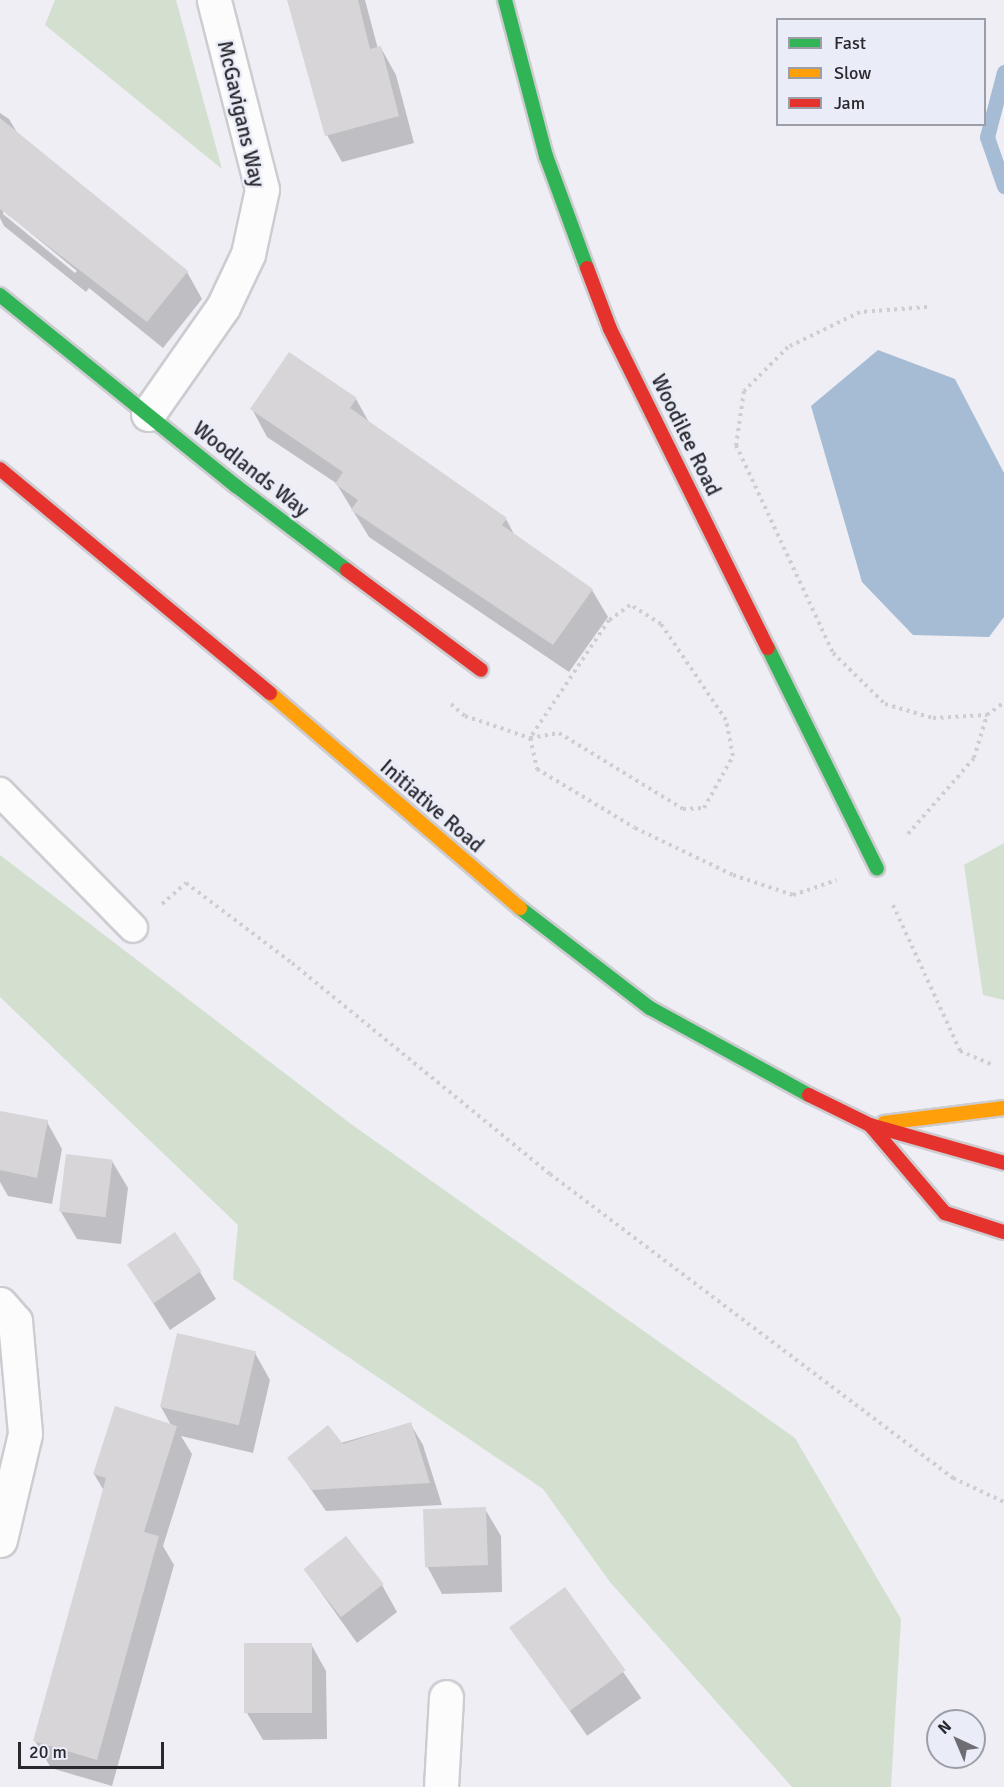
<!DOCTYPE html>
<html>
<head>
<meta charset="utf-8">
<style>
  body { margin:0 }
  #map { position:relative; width:1004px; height:1787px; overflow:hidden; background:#eeeef4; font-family:Signika,sans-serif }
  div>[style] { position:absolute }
  .green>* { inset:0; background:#d3e0d0 }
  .water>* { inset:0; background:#a6bcd4 }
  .shadow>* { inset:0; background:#0003; transform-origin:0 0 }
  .stream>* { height:15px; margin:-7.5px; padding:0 7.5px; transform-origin:7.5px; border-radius:7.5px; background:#a6bcd4 }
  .building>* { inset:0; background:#d7d5d8; transform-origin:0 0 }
  .path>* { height:4px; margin-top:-2px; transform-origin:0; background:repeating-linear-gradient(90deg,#ceced1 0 3px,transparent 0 7.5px) }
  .roads { filter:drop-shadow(2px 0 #ccccd1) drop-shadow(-2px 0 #ccccd1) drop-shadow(0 2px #ccccd1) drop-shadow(0 -2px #ccccd1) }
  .lane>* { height:28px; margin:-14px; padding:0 14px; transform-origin:14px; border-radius:14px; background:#fcfcfd }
  .street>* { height:33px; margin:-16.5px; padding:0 16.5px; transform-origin:16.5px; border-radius:16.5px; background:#fcfcfd }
  .fast>* { height:14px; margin:-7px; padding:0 7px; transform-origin:7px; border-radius:7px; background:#30b455 }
  .slow>* { height:14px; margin:-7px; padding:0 7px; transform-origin:7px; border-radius:7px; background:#ff9f0a }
  .jam>* { height:14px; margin:-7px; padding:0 7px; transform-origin:7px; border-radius:7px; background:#e5322d }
  span { translate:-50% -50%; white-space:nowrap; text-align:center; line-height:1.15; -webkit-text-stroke:5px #eaecf8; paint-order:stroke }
  .street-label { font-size:21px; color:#28282d }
  .legend { position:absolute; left:776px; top:18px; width:210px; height:108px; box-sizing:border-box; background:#eaecf8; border:2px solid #9c9ea7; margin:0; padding:8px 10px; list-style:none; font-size:18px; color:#28282d }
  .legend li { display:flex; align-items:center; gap:12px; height:30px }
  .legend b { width:30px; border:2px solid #9c9ea7 }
  .north { position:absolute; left:926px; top:1709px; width:60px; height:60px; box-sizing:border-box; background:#eaecf8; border:2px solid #9c9ea7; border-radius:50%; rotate:316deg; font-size:16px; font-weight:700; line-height:24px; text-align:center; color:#28282d }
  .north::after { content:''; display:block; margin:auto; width:21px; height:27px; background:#6d6d73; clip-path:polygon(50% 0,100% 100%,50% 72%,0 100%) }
  .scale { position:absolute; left:18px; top:1742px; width:146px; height:27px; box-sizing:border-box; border:3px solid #28282d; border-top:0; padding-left:8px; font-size:18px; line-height:21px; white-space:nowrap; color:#28282d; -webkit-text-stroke:4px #eaecf8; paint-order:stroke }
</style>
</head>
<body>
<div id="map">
  <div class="green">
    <i style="clip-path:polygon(55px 0,176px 0,222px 169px,45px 25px)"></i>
    <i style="clip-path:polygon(1004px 843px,1004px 1000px,983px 995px,964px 865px)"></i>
    <i style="clip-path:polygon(0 855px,351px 1124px,795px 1438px,901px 1619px,891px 1787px,792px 1787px,610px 1582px,543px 1489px,233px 1279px,238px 1225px,0 997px)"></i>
  </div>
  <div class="water">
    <i style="clip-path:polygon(878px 350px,955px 379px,1004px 473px,1004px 617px,989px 637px,913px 635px,862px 582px,811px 406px)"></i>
  </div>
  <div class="shadow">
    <i style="clip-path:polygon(289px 0,365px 0,378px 49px,381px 48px,396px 75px,414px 143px,342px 162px,327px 135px)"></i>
    <i style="clip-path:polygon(evenodd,0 113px,9px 119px,18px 134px,187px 272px,202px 299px,163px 348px,89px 288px,86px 292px,4px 226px,0 218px,0 113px,3px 210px,77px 271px,75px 273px,3px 214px,3px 210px)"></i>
    <i style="clip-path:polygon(356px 399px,370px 424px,506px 519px,515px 536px,592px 590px,608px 617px,569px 672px,369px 537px,336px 483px,267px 437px,252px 409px)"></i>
    <i style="clip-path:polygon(47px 1122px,62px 1149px,52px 1204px,8px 1196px,0 1182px,0 1127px)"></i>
    <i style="clip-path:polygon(112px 1161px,128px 1188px,121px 1244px,77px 1239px,61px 1212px)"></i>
    <i style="clip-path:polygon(129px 1265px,200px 1272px,216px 1299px,170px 1330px)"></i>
    <i style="clip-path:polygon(255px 1353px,270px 1380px,253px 1453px,181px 1436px,192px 1454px,163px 1546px,174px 1565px,112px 1786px,51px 1768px,35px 1741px,104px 1491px,94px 1474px,171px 1425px,161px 1407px)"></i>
    <i style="clip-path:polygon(410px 1423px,423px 1445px,442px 1505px,326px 1511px,289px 1458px)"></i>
    <i style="clip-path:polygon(485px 1509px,501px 1536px,502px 1592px,442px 1594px,427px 1566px)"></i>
    <i style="clip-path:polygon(305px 1570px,382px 1585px,397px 1612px,357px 1643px)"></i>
    <i style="left:565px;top:1589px;width:133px;height:66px;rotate:55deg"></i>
    <i style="clip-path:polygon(311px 1644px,326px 1671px,327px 1739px,263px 1740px,247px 1713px)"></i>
  </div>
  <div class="stream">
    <i style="left:1004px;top:72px;width:67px;rotate:104.7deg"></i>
    <i style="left:987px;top:137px;width:52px;rotate:70.9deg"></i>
  </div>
  <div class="building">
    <i style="clip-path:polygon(287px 0,358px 0,370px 49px,381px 46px,399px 116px,325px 136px)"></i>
    <i style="clip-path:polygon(0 118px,188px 271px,147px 322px,0 209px)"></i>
    <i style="clip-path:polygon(289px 352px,357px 398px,350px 408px,507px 518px,502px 525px,593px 589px,553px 645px,351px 510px,358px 500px,335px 484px,343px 472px,250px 409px)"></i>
    <i style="clip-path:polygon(0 1111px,48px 1120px,37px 1178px,0 1170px)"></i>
    <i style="left:66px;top:1154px;width:47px;height:58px;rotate:7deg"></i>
    <i style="left:175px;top:1232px;width:47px;height:58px;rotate:56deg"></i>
    <i style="left:177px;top:1333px;width:81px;height:76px;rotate:13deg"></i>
    <i style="clip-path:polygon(115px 1406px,177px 1426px,144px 1532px,159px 1536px,97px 1760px,33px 1741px,106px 1478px,93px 1474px)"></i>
    <i style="clip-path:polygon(411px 1422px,430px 1483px,312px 1490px,287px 1458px,328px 1425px,343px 1444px)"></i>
    <i style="left:486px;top:1507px;width:58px;height:63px;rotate:88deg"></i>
    <i style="left:346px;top:1536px;width:61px;height:54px;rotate:52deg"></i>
    <i style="left:565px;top:1587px;width:103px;height:69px;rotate:54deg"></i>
    <i style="left:244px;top:1643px;width:68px;height:70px"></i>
  </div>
  <div class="path">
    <i style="left:927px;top:307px;width:67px;rotate:175.7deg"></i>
    <i style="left:860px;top:312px;width:80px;rotate:154.1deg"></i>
    <i style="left:788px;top:347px;width:62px;rotate:135deg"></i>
    <i style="left:744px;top:391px;width:55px;rotate:98.4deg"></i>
    <i style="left:736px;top:445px;width:230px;rotate:65deg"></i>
    <i style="left:833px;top:653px;width:73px;rotate:44.4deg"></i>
    <i style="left:885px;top:704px;width:50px;rotate:16.3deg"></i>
    <i style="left:933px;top:718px;width:54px;rotate:-3.2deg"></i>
    <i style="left:987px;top:715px;width:21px;rotate:-37deg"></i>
    <i style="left:451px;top:704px;width:18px;rotate:41deg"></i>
    <i style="left:465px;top:716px;width:69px;rotate:18.7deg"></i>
    <i style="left:530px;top:738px;width:29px;rotate:-10deg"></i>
    <i style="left:559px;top:733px;width:145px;rotate:31.5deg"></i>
    <i style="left:683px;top:809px;width:21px;rotate:-3deg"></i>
    <i style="left:704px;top:808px;width:60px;rotate:-60.9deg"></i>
    <i style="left:733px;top:756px;width:37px;rotate:-101deg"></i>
    <i style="left:726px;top:720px;width:116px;rotate:-124.1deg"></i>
    <i style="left:661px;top:624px;width:36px;rotate:-148deg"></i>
    <i style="left:630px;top:605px;width:26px;rotate:144deg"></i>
    <i style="left:609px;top:620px;width:142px;rotate:123.8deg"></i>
    <i style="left:530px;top:738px;width:32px;rotate:77deg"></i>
    <i style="left:537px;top:769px;width:114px;rotate:31deg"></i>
    <i style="left:635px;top:828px;width:109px;rotate:25.6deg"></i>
    <i style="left:733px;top:875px;width:63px;rotate:18.4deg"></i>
    <i style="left:793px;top:895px;width:46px;rotate:-18.8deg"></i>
    <i style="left:908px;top:834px;width:101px;rotate:-49deg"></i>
    <i style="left:974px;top:758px;width:45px;rotate:-73.2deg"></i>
    <i style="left:162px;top:904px;width:32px;rotate:-41deg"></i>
    <i style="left:186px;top:883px;width:133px;rotate:37deg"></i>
    <i style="left:292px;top:963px;width:333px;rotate:39.3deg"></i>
    <i style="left:550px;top:1174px;width:505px;rotate:37.03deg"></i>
    <i style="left:953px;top:1478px;width:56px;rotate:25.2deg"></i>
    <i style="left:893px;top:905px;width:161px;rotate:65.3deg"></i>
    <i style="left:960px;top:1051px;width:36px;rotate:23deg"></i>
  </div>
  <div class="roads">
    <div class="lane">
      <i style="left:0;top:792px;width:190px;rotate:45.6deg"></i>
    </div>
    <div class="street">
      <i style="left:148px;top:414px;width:131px;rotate:-55deg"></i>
      <i style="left:223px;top:307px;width:59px;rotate:-64.7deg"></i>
      <i style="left:248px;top:254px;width:66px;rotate:-77.8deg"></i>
      <i style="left:262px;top:189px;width:195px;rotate:-104.3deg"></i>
      <i style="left:0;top:1304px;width:23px;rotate:49deg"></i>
      <i style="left:15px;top:1321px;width:113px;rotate:84.9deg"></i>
      <i style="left:25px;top:1434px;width:109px;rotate:103.3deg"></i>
      <i style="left:441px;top:1787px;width:90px;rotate:-86.8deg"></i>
    </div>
    <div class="fast">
      <i style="left:505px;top:0;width:161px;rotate:75.3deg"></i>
      <i style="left:546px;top:156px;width:119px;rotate:69.9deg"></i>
      <i style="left:0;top:295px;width:304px;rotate:39deg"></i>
      <i style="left:236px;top:486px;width:139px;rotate:37.1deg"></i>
      <i style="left:768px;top:648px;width:246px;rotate:63.7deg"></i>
      <i style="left:520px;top:908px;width:164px;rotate:37.6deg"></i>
      <i style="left:650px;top:1008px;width:181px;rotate:28.7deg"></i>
    </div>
    <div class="slow">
      <i style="left:270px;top:693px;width:330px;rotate:40.7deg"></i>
      <i style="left:884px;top:1123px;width:121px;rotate:-7.1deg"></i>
    </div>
    <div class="jam">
      <i style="left:587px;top:268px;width:65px;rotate:69.3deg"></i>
      <i style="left:610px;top:329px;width:356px;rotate:63.7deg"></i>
      <i style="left:0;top:469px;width:351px;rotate:39.7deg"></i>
      <i style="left:347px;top:570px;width:167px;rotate:36.7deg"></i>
      <i style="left:809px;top:1095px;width:68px;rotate:26.2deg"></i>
      <i style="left:870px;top:1125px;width:116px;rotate:49.6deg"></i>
      <i style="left:945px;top:1213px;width:62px;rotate:17.9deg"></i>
      <i style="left:870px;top:1125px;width:139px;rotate:15.8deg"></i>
    </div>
  </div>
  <div class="street-label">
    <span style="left:241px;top:114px;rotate:77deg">McGavigans Way</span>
    <span style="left:686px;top:435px;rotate:64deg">Woodilee Road</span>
    <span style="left:251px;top:469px;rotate:38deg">Woodlands Way</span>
    <span style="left:432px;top:806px;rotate:41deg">Initiative Road</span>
  </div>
  <ul class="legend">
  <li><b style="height:8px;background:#30b455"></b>Fast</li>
  <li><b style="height:8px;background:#ff9f0a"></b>Slow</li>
  <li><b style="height:8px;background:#e5322d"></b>Jam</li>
  </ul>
  <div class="north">N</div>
  <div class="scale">20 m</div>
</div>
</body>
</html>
